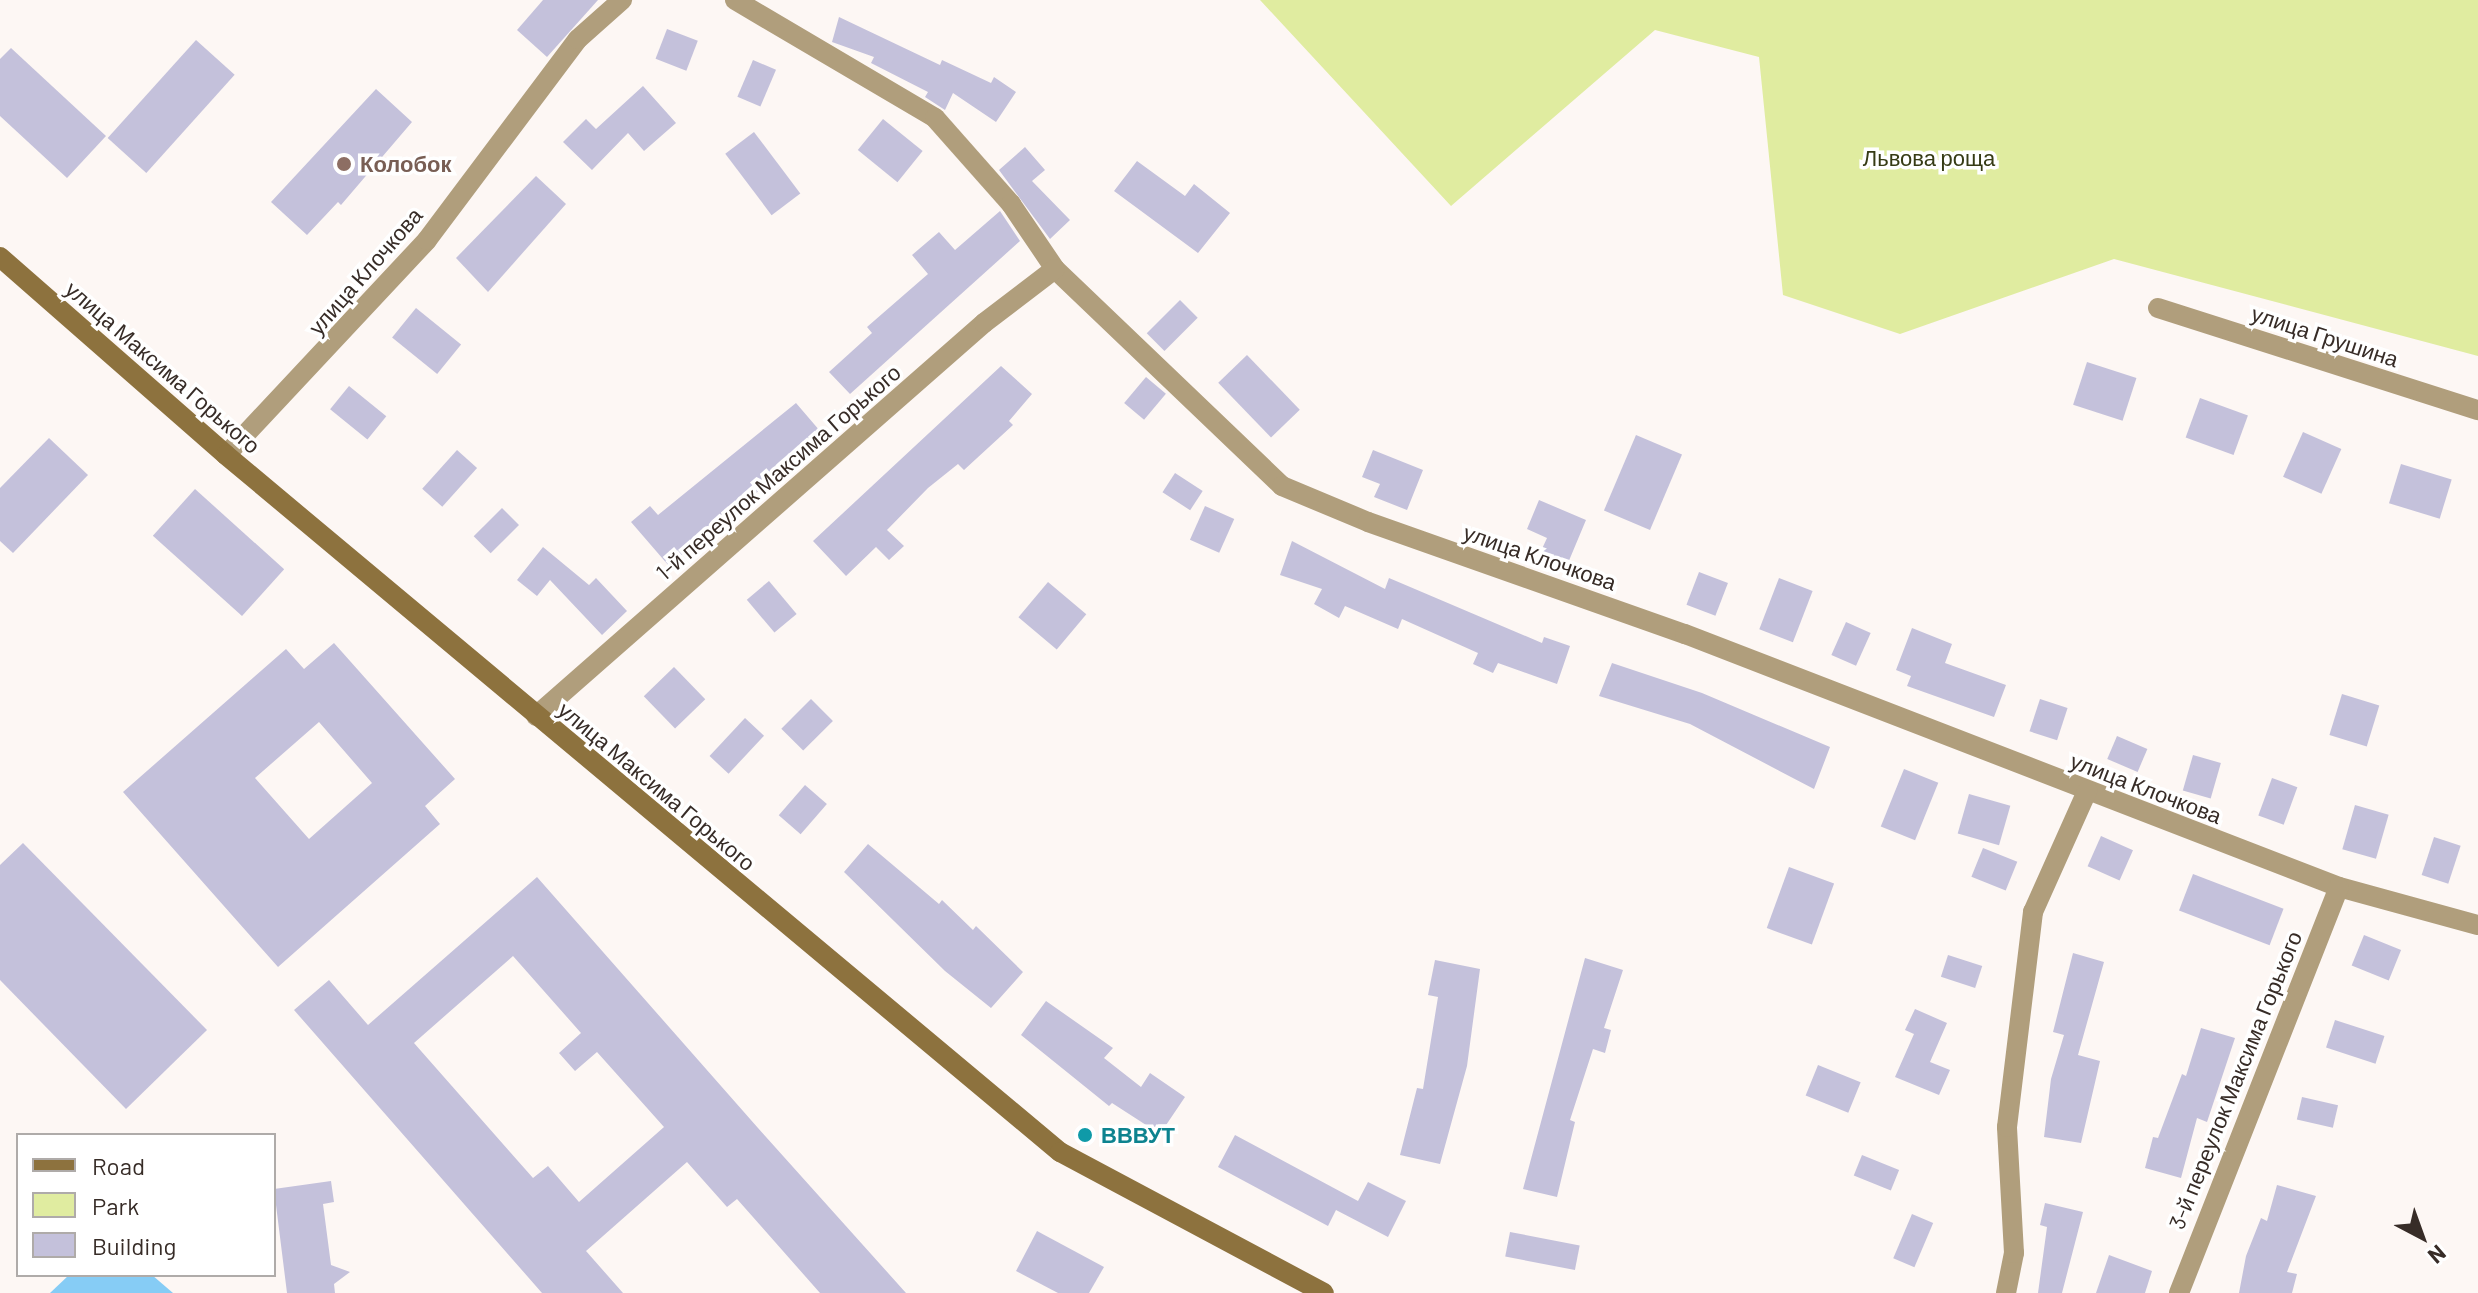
<!DOCTYPE html>
<html>
<head>
<meta charset="utf-8">
<style>
  body { margin:0 }
  #map { position:relative; width:2478px; height:1293px; overflow:hidden; background:#fdf7f4; font-family:Barlow,sans-serif }
  div>[style] { position:absolute }
  .green>* { inset:0; background:#e0eca0 }
  .water>* { inset:0; background:#86ccf5 }
  .building>* { inset:0; background:#c4c1db; transform-origin:0 0 }
  .street>* { height:20px; margin:-10px; padding:0 10px; transform-origin:10px; border-radius:10px; background:#b09e7c }
  .secondary>* { height:20px; margin:-10px; padding:0 10px; transform-origin:10px; border-radius:10px; background:#8d723e }
  .dots>* { width:22px; height:22px; translate:-50% -50%; box-sizing:border-box; border:4px solid #fff; border-radius:50% }
  span { translate:-50% -50%; white-space:nowrap; text-align:center; line-height:1.15; -webkit-text-stroke:7px #fff; paint-order:stroke }
  .park-label { font-size:22px; color:#363b15 }
  .education-label { font-size:22px; color:#785e54; font-weight:700 }
  .left { translate:0 -50%; text-align:left }
  .street-label { font-size:22px; color:#372c27 }
  .culture-label { font-size:22px; color:#0d838f; font-weight:700 }
  .legend { position:absolute; left:16px; top:1133px; width:260px; height:144px; box-sizing:border-box; background:#fff; border:2px solid #afaba9; margin:0; padding:10px 14px; list-style:none; font-size:24px; color:#372c27 }
  .legend li { display:flex; align-items:center; gap:16px; height:40px }
  .legend b { width:40px; border:2px solid #afaba9 }
  .north { position:absolute; left:2382px; top:1197px; width:80px; height:80px; -webkit-text-stroke:6px #fff; paint-order:stroke; rotate:139deg; font-size:22px; font-weight:700; line-height:32px; text-align:center; color:#372c27 }
  .north::after { content:''; display:block; margin:auto; width:28px; height:36px; background:#372c27; clip-path:polygon(50% 0,100% 100%,50% 72%,0 100%) }
</style>
</head>
<body>
<div id="map">
  <div class="green">
    <i style="clip-path:polygon(1260px 0,2478px 0,2478px 356px,2114px 259px,1900px 334px,1783px 295px,1759px 57px,1655px 30px,1451px 206px)"></i>
  </div>
  <div class="water">
    <i style="clip-path:polygon(69px 1275px,152px 1275px,173px 1293px,50px 1293px)"></i>
  </div>
  <div class="building">
    <i style="clip-path:polygon(543px 0,598px 0,547px 57px,517px 30px)"></i>
    <i style="clip-path:polygon(839px 17px,940px 65px,942px 60px,991px 83px,994px 77px,1016px 92px,996px 122px,953px 93px,945px 110px,925px 97px,928px 92px,871px 63px,874px 57px,832px 42px)"></i>
    <i style="left:667px;top:29px;width:33px;height:32px;rotate:21deg"></i>
    <i style="left:196px;top:40px;width:52px;height:132px;rotate:42deg"></i>
    <i style="clip-path:polygon(11px 48px,106px 136px,67px 178px,0 116px,0 59px)"></i>
    <i style="left:753px;top:60px;width:25px;height:40px;rotate:23deg"></i>
    <i style="clip-path:polygon(643px 86px,676px 123px,644px 151px,628px 133px,592px 170px,563px 142px,586px 119px,596px 129px)"></i>
    <i style="clip-path:polygon(376px 89px,412px 122px,341px 205px,338px 202px,307px 235px,271px 202px)"></i>
    <i style="left:883px;top:119px;width:51px;height:40px;rotate:39deg"></i>
    <i style="left:754px;top:132px;width:77px;height:36px;rotate:53deg"></i>
    <i style="clip-path:polygon(1025px 147px,1045px 170px,1032px 181px,1070px 220px,1050px 239px,999px 170px)"></i>
    <i style="clip-path:polygon(1137px 161px,1185px 196px,1194px 184px,1230px 213px,1198px 253px,1114px 191px)"></i>
    <i style="clip-path:polygon(536px 176px,566px 204px,488px 292px,456px 258px)"></i>
    <i style="clip-path:polygon(1000px 211px,1020px 241px,850px 394px,829px 372px,872px 333px,867px 327px,928px 274px,912px 255px,939px 232px,955px 250px)"></i>
    <i style="left:1180px;top:300px;width:25px;height:47px;rotate:45deg"></i>
    <i style="left:416px;top:308px;width:58px;height:38px;rotate:39deg"></i>
    <i style="left:1247px;top:355px;width:76px;height:40px;rotate:46deg"></i>
    <i style="left:2087px;top:362px;width:52px;height:45px;rotate:18deg"></i>
    <i style="clip-path:polygon(1001px 366px,1032px 394px,1009px 421px,1013px 425px,964px 470px,958px 464px,928px 488px,887px 530px,904px 546px,889px 560px,876px 547px,846px 576px,813px 541px)"></i>
    <i style="left:1146px;top:377px;width:26px;height:34px;rotate:40deg"></i>
    <i style="left:349px;top:386px;width:48px;height:30px;rotate:39deg"></i>
    <i style="left:2200px;top:398px;width:51px;height:42px;rotate:20deg"></i>
    <i style="clip-path:polygon(796px 403px,820px 431px,780px 464px,785px 469px,669px 566px,631px 522px,650px 506px,658px 515px)"></i>
    <i style="left:2303px;top:432px;width:42px;height:49px;rotate:24deg"></i>
    <i style="left:1636px;top:435px;width:50px;height:82px;rotate:23deg"></i>
    <i style="clip-path:polygon(49px 438px,88px 475px,13px 553px,0 541px,0 488px)"></i>
    <i style="left:457px;top:450px;width:27px;height:52px;rotate:42deg"></i>
    <i style="clip-path:polygon(1373px 450px,1423px 470px,1407px 510px,1374px 497px,1380px 484px,1362px 477px)"></i>
    <i style="left:2401px;top:464px;width:53px;height:41px;rotate:17deg"></i>
    <i style="left:1175px;top:473px;width:33px;height:23px;rotate:33deg"></i>
    <i style="left:195px;top:489px;width:120px;height:63px;rotate:42deg"></i>
    <i style="clip-path:polygon(1539px 500px,1586px 520px,1568px 563px,1541px 551px,1547px 538px,1527px 529px)"></i>
    <i style="left:1205px;top:506px;width:32px;height:37px;rotate:24deg"></i>
    <i style="left:502px;top:508px;width:24px;height:40px;rotate:45deg"></i>
    <i style="clip-path:polygon(1292px 541px,1385px 589px,1389px 578px,1542px 643px,1544px 637px,1570px 646px,1557px 684px,1498px 663px,1493px 673px,1473px 664px,1478px 653px,1402px 619px,1398px 629px,1345px 606px,1339px 618px,1314px 604px,1322px 589px,1280px 575px)"></i>
    <i style="clip-path:polygon(543px 547px,589px 585px,596px 578px,627px 611px,602px 635px,550px 580px,537px 596px,517px 580px)"></i>
    <i style="left:1699px;top:572px;width:31px;height:35px;rotate:21deg"></i>
    <i style="left:1779px;top:578px;width:36px;height:55px;rotate:21deg"></i>
    <i style="left:769px;top:581px;width:43px;height:29px;rotate:50deg"></i>
    <i style="left:1048px;top:582px;width:50px;height:46px;rotate:40deg"></i>
    <i style="left:1846px;top:622px;width:27px;height:36px;rotate:24deg"></i>
    <i style="clip-path:polygon(1912px 628px,1952px 644px,1945px 663px,2006px 685px,1994px 717px,1907px 686px,1911px 676px,1896px 670px)"></i>
    <i style="clip-path:polygon(evenodd,334px 643px,455px 779px,425px 806px,440px 824px,278px 967px,123px 792px,286px 649px,304px 669px,334px 643px,319px 722px,372px 783px,309px 839px,255px 778px,319px 722px)"></i>
    <i style="clip-path:polygon(1612px 663px,1702px 693px,1830px 747px,1814px 789px,1690px 724px,1599px 696px)"></i>
    <i style="left:674px;top:667px;width:45px;height:42px;rotate:46deg"></i>
    <i style="left:2342px;top:694px;width:39px;height:43px;rotate:17deg"></i>
    <i style="left:811px;top:699px;width:31px;height:42px;rotate:45deg"></i>
    <i style="left:2040px;top:699px;width:29px;height:34px;rotate:18deg"></i>
    <i style="left:745px;top:718px;width:26px;height:52px;rotate:43deg"></i>
    <i style="left:2117px;top:736px;width:33px;height:25px;rotate:23deg"></i>
    <i style="left:2193px;top:755px;width:29px;height:37px;rotate:16deg"></i>
    <i style="left:1904px;top:769px;width:37px;height:62px;rotate:22deg"></i>
    <i style="left:2272px;top:778px;width:27px;height:40px;rotate:20deg"></i>
    <i style="left:805px;top:785px;width:29px;height:40px;rotate:41deg"></i>
    <i style="left:1969px;top:794px;width:43px;height:41px;rotate:16deg"></i>
    <i style="left:2355px;top:805px;width:35px;height:46px;rotate:16deg"></i>
    <i style="left:2101px;top:836px;width:35px;height:33px;rotate:24deg"></i>
    <i style="left:2434px;top:837px;width:28px;height:40px;rotate:18deg"></i>
    <i style="clip-path:polygon(23px 843px,207px 1030px,126px 1109px,0 980px,0 865px)"></i>
    <i style="clip-path:polygon(868px 844px,939px 904px,942px 900px,973px 930px,976px 926px,1023px 972px,991px 1008px,945px 971px,844px 872px)"></i>
    <i style="left:1983px;top:848px;width:37px;height:31px;rotate:22deg"></i>
    <i style="left:1789px;top:867px;width:48px;height:65px;rotate:20deg"></i>
    <i style="left:2193px;top:874px;width:97px;height:39px;rotate:21deg"></i>
    <i style="clip-path:polygon(evenodd,537px 877px,758px 1128px,906px 1293px,820px 1293px,737px 1199px,727px 1207px,687px 1162px,586px 1251px,623px 1293px,542px 1293px,294px 1010px,329px 980px,368px 1025px,537px 877px,513px 956px,581px 1033px,559px 1053px,575px 1071px,597px 1052px,664px 1127px,579px 1202px,548px 1166px,533px 1178px,414px 1043px,513px 956px)"></i>
    <i style="left:2364px;top:935px;width:40px;height:33px;rotate:22deg"></i>
    <i style="clip-path:polygon(2073px 953px,2104px 962px,2078px 1055px,2100px 1061px,2081px 1143px,2044px 1137px,2051px 1079px,2064px 1035px,2053px 1032px)"></i>
    <i style="left:1948px;top:955px;width:36px;height:23px;rotate:18deg"></i>
    <i style="clip-path:polygon(1585px 958px,1623px 970px,1604px 1028px,1611px 1030px,1605px 1053px,1593px 1049px,1570px 1120px,1575px 1122px,1557px 1197px,1523px 1189px)"></i>
    <i style="clip-path:polygon(1435px 960px,1480px 969px,1467px 1066px,1440px 1164px,1400px 1155px,1417px 1088px,1423px 1089px,1438px 997px,1428px 995px)"></i>
    <i style="clip-path:polygon(1046px 1001px,1113px 1048px,1104px 1058px,1141px 1087px,1150px 1073px,1185px 1097px,1160px 1134px,1112px 1103px,1109px 1106px,1021px 1035px)"></i>
    <i style="clip-path:polygon(1915px 1009px,1947px 1023px,1930px 1062px,1950px 1070px,1939px 1095px,1895px 1077px,1914px 1034px,1905px 1030px)"></i>
    <i style="left:2335px;top:1020px;width:52px;height:29px;rotate:18deg"></i>
    <i style="clip-path:polygon(2201px 1028px,2235px 1038px,2207px 1122px,2197px 1118px,2181px 1178px,2145px 1168px,2153px 1137px,2158px 1138px,2182px 1074px,2186px 1076px)"></i>
    <i style="left:1818px;top:1065px;width:46px;height:33px;rotate:22deg"></i>
    <i style="left:2302px;top:1097px;width:37px;height:23px;rotate:13deg"></i>
    <i style="clip-path:polygon(1235px 1135px,1358px 1201px,1368px 1182px,1406px 1201px,1388px 1237px,1336px 1210px,1328px 1226px,1218px 1167px)"></i>
    <i style="left:1862px;top:1155px;width:40px;height:22px;rotate:22deg"></i>
    <i style="clip-path:polygon(331px 1181px,334px 1202px,323px 1204px,331px 1265px,350px 1272px,334px 1284px,335px 1293px,287px 1293px,274px 1189px)"></i>
    <i style="clip-path:polygon(2277px 1185px,2316px 1196px,2287px 1272px,2297px 1274px,2292px 1293px,2239px 1293px,2246px 1256px,2261px 1218px,2267px 1221px)"></i>
    <i style="clip-path:polygon(2045px 1203px,2083px 1212px,2062px 1293px,2038px 1293px,2047px 1227px,2040px 1225px)"></i>
    <i style="left:1912px;top:1214px;width:23px;height:48px;rotate:23deg"></i>
    <i style="clip-path:polygon(1037px 1231px,1104px 1267px,1089px 1293px,1058px 1293px,1016px 1271px)"></i>
    <i style="left:1510px;top:1232px;width:71px;height:25px;rotate:11deg"></i>
    <i style="clip-path:polygon(2109px 1255px,2152px 1271px,2145px 1293px,2096px 1293px)"></i>
  </div>
  <div class="street">
    <i style="left:735px;top:0;width:232px;rotate:30.5deg"></i>
    <i style="left:935px;top:118px;width:115px;rotate:48.5deg"></i>
    <i style="left:1011px;top:204px;width:78px;rotate:55.9deg"></i>
    <i style="left:1055px;top:269px;width:314px;rotate:43.7deg"></i>
    <i style="left:1282px;top:486px;width:93px;rotate:22.7deg"></i>
    <i style="left:1368px;top:522px;width:336px;rotate:19.5deg"></i>
    <i style="left:1685px;top:634px;width:701px;rotate:21.15deg"></i>
    <i style="left:2339px;top:887px;width:144px;rotate:15.3deg"></i>
    <i style="left:2158px;top:308px;width:336px;rotate:17.7deg"></i>
    <i style="left:226px;top:455px;width:294px;rotate:-46.9deg"></i>
    <i style="left:427px;top:240px;width:251px;rotate:-53.1deg"></i>
    <i style="left:578px;top:39px;width:59px;rotate:-41.6deg"></i>
    <i style="left:536px;top:716px;width:596px;rotate:-41.26deg"></i>
    <i style="left:984px;top:323px;width:89px;rotate:-37.3deg"></i>
    <i style="left:2006px;top:1293px;width:41px;rotate:-78.7deg"></i>
    <i style="left:2014px;top:1253px;width:126px;rotate:-93.2deg"></i>
    <i style="left:2007px;top:1127px;width:217px;rotate:-83.1deg"></i>
    <i style="left:2033px;top:912px;width:133px;rotate:-65.9deg"></i>
    <i style="left:2179px;top:1293px;width:436px;rotate:-68.5deg"></i>
  </div>
  <div class="secondary">
    <i style="left:0;top:257px;width:300px;rotate:41.2deg"></i>
    <i style="left:226px;top:455px;width:1087px;rotate:39.89deg"></i>
    <i style="left:1060px;top:1152px;width:299px;rotate:28.1deg"></i>
  </div>
  <div class="dots">
    <i style="left:344px;top:164px;background:#8d6e63"></i>
    <i style="left:1085px;top:1135px;background:#0f9aa8"></i>
  </div>
  <div class="park-label">
    <span style="left:1929px;top:158px">Львова роща</span>
  </div>
  <div class="education-label">
    <span class="left" style="left:360px;top:164px">Колобок</span>
  </div>
  <div class="street-label">
    <span style="left:365px;top:271px;rotate:-49deg">улица Клочкова</span>
    <span style="left:2325px;top:336px;rotate:18deg">улица Грушина</span>
    <span style="left:163px;top:367px;rotate:41deg">улица Максима Горького</span>
    <span style="left:778px;top:472px;rotate:-41deg">1-й переулок Максима Горького</span>
    <span style="left:1540px;top:557px;rotate:19deg">улица Клочкова</span>
    <span style="left:657px;top:786px;rotate:40deg">улица Максима Горького</span>
    <span style="left:2146px;top:788px;rotate:21deg">улица Клочкова</span>
    <span style="left:2235px;top:1080px;rotate:-68deg">3-й переулок Максима Горького</span>
  </div>
  <div class="culture-label">
    <span class="left" style="left:1101px;top:1135px">ВВВУТ</span>
  </div>
  <ul class="legend">
  <li><b style="height:10px;background:#8d723e"></b>Road</li>
  <li><b style="height:22px;background:#e0eca0"></b>Park</li>
  <li><b style="height:22px;background:#c4c1db"></b>Building</li>
  </ul>
  <div class="north">N</div>
</div>
</body>
</html>
